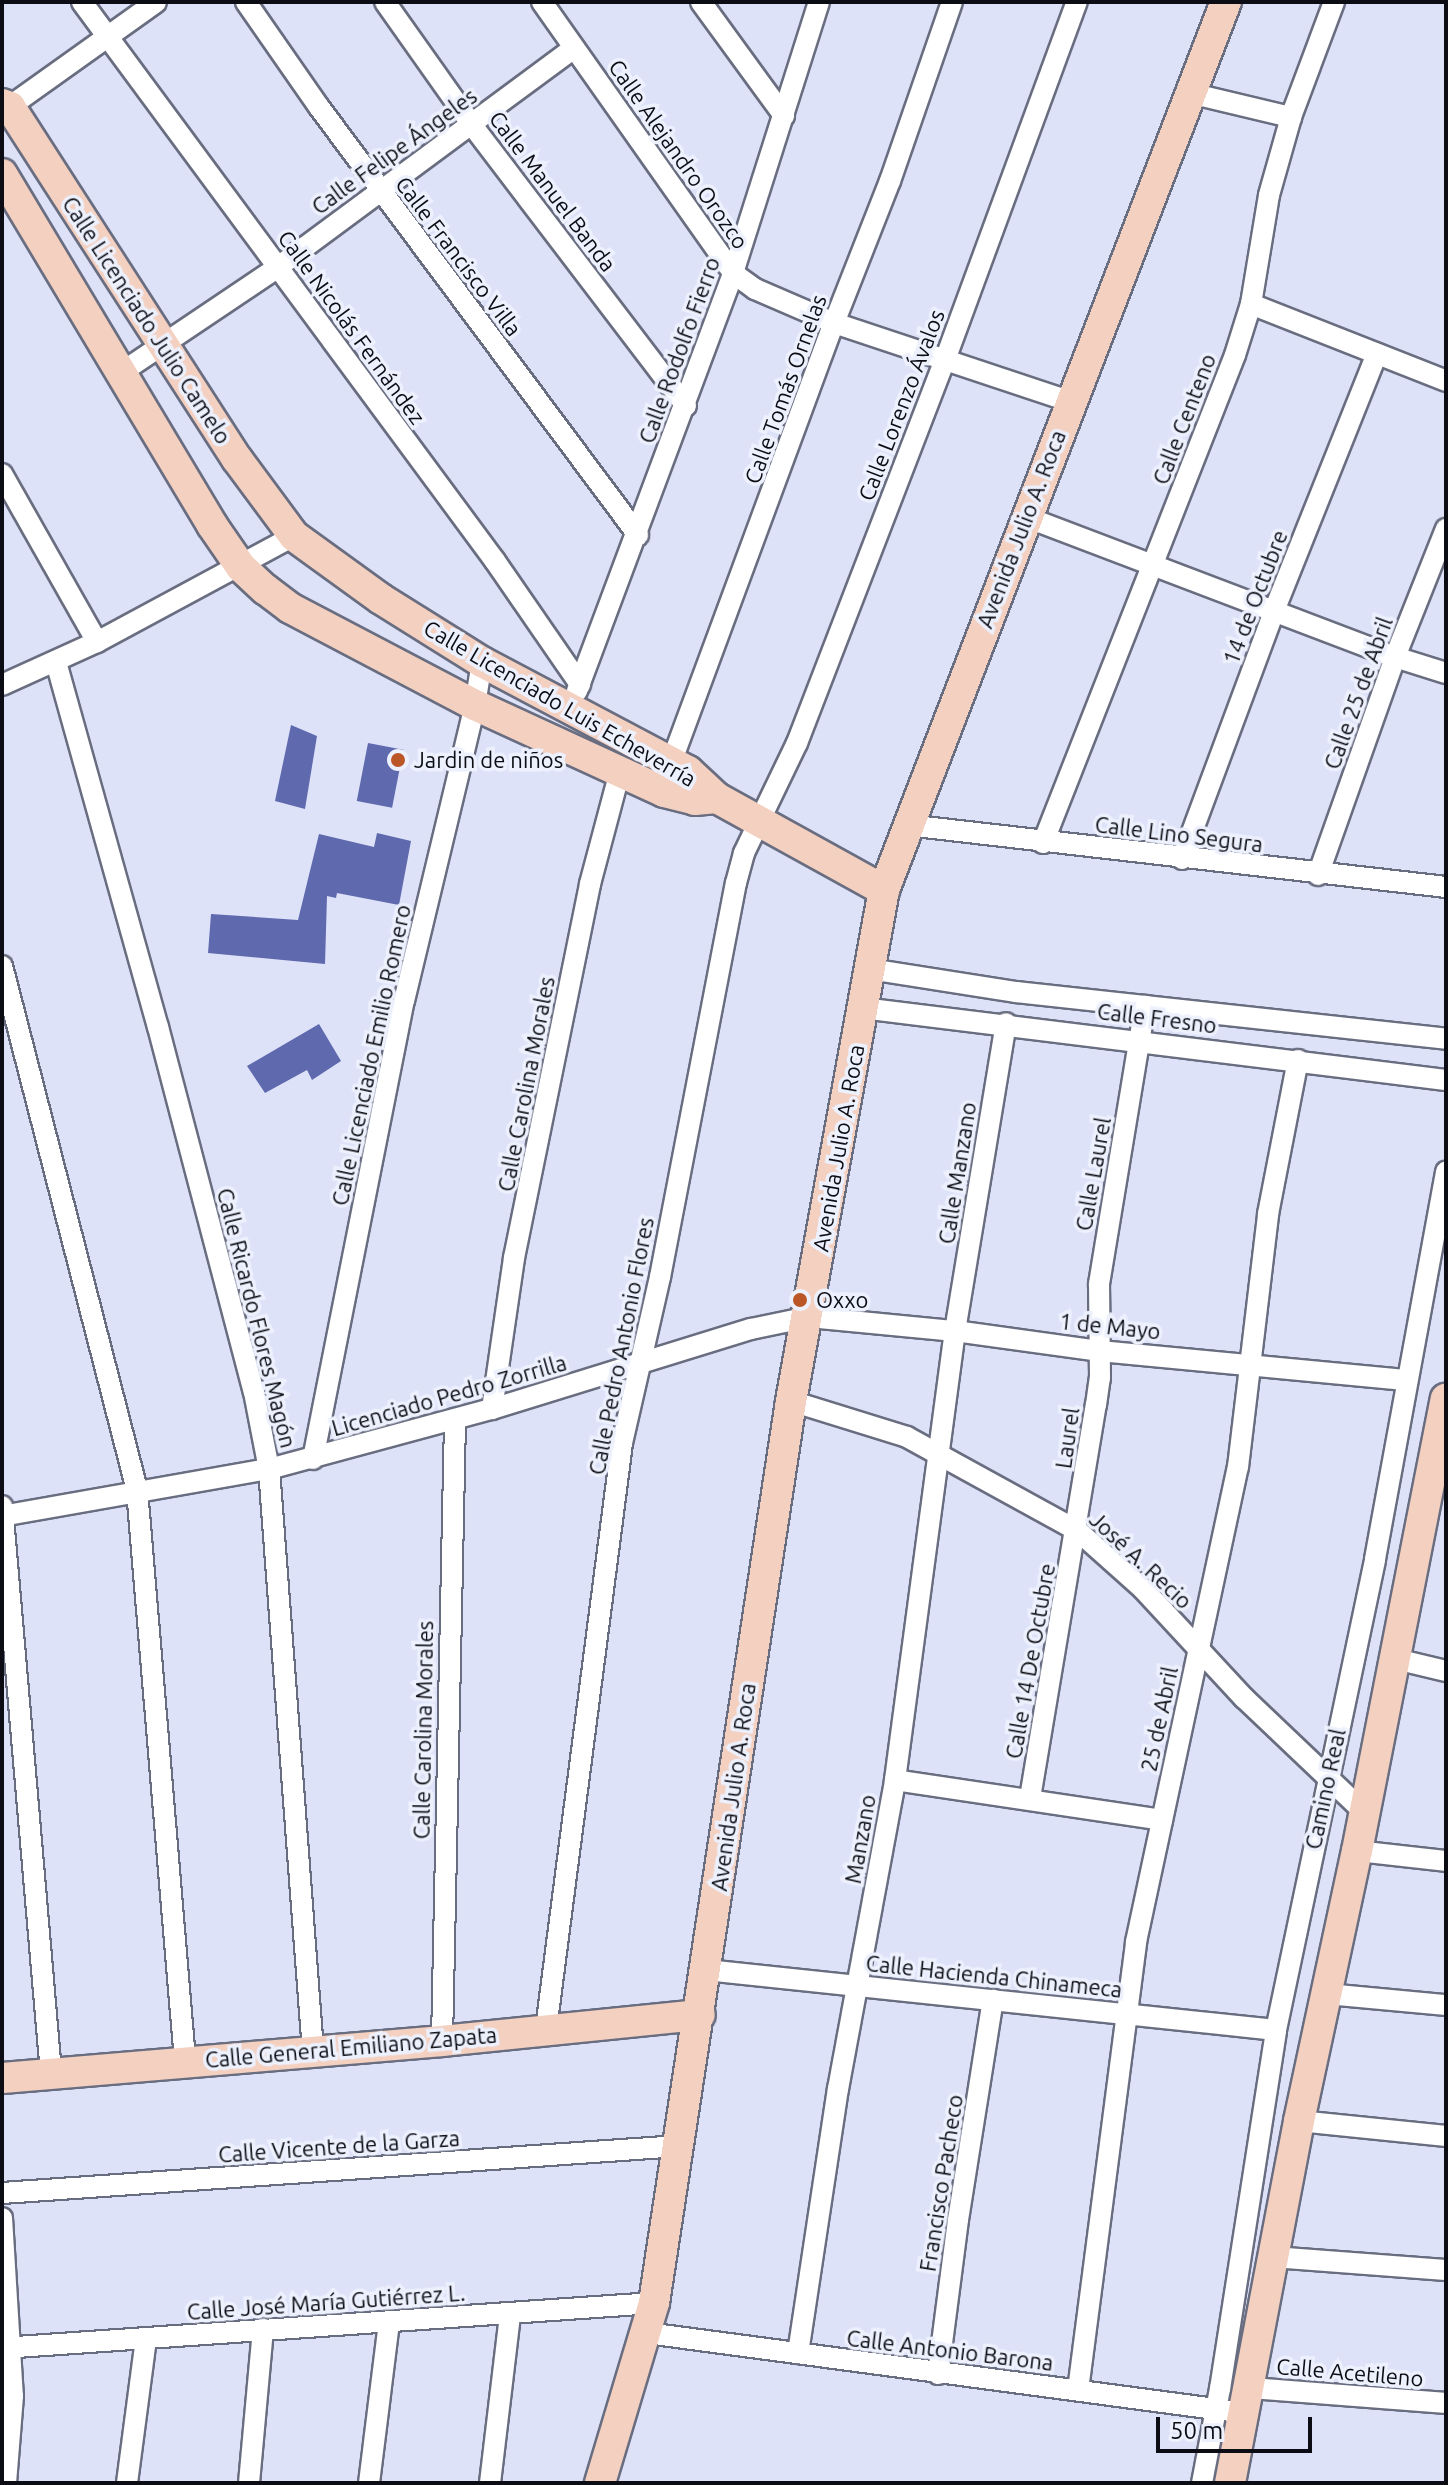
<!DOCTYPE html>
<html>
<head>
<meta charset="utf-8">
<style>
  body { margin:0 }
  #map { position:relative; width:1448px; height:2485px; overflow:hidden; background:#dee2f8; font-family:Ubuntu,sans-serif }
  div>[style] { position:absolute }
  .building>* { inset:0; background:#5e69ae; transform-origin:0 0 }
  .roads { filter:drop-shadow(2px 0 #696d80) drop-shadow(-2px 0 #696d80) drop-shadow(0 2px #696d80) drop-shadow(0 -2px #696d80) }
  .street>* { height:20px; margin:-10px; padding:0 10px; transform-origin:10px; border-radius:10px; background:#fff }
  .secondary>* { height:30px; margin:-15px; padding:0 15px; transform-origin:15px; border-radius:15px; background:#f3d0c0 }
  .dots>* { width:22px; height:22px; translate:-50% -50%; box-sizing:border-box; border:4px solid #edf0fd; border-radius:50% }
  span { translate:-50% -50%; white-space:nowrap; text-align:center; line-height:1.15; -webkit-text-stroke:7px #edf0fd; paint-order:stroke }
  .street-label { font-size:22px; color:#0c0d14 }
  .poi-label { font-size:22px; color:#0c0d14 }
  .left { translate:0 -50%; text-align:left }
  .frame { position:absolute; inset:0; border:4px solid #0c0d14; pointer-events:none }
  .scale { position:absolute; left:1156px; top:2417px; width:156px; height:36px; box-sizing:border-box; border:4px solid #0c0d14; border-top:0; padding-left:10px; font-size:24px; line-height:28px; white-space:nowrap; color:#0c0d14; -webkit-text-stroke:6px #edf0fd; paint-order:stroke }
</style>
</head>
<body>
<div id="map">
  <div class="building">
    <i style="clip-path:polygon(291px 725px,317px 736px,305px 809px,275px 801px)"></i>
    <i style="left:368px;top:743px;width:36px;height:59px;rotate:11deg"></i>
    <i style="clip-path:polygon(377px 833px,411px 841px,399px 905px,337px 893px,336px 898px,327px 896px,325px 964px,208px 953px,211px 914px,298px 920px,319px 834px,374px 847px)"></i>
    <i style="clip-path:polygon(319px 1024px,341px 1061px,312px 1080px,307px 1070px,265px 1093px,247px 1066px)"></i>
  </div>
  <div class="roads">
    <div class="street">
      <i style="left:82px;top:2px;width:695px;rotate:53.54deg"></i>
      <i style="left:495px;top:561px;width:150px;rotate:55.4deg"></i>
      <i style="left:246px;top:2px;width:128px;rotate:55.2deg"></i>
      <i style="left:319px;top:107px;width:534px;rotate:53.3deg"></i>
      <i style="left:385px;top:2px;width:151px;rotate:54.7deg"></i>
      <i style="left:472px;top:125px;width:353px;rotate:52.7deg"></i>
      <i style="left:542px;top:2px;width:332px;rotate:54.8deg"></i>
      <i style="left:733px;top:273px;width:27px;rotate:36deg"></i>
      <i style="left:755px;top:289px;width:86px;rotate:23.3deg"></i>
      <i style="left:834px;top:323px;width:250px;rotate:18.4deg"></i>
      <i style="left:701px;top:2px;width:141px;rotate:53.9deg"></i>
      <i style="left:1190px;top:93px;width:104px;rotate:13.4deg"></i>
      <i style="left:2px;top:112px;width:189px;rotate:-35.5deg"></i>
      <i style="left:1251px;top:304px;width:210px;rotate:21.5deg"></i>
      <i style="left:122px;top:372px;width:188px;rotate:-33.9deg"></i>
      <i style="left:278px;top:267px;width:368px;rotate:-36.5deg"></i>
      <i style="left:2px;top:474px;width:193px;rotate:60.5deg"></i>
      <i style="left:1026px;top:517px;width:395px;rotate:20.8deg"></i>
      <i style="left:1395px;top:657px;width:53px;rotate:17.4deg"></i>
      <i style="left:56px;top:662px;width:379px;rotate:74.4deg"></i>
      <i style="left:158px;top:1027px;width:377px;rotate:75.3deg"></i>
      <i style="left:254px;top:1392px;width:78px;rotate:79deg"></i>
      <i style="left:269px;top:1469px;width:584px;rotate:85.68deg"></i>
      <i style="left:2px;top:685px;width:104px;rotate:-24.4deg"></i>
      <i style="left:97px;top:642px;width:224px;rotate:-28.3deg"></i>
      <i style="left:577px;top:691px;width:446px;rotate:-69.5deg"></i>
      <i style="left:733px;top:273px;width:284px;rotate:-72.4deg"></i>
      <i style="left:668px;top:771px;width:478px;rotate:-69.7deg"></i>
      <i style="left:834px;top:323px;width:153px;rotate:-68.5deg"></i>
      <i style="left:890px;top:181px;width:189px;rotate:-70.9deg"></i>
      <i style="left:907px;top:825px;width:543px;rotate:6.56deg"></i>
      <i style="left:1043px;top:843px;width:524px;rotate:-68.52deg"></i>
      <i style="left:1235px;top:355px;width:53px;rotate:-72.6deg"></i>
      <i style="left:1251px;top:304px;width:110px;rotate:-80.6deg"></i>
      <i style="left:1269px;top:195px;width:81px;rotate:-74.2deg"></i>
      <i style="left:1291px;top:117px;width:123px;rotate:-69.5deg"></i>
      <i style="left:1182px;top:859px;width:265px;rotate:-69.6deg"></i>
      <i style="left:1274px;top:611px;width:277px;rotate:-68.2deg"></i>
      <i style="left:1318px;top:875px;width:231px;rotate:-70.5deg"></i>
      <i style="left:1395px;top:657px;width:138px;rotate:-68.3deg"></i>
      <i style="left:2px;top:966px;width:541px;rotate:75.55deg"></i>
      <i style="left:137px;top:1490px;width:572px;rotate:85.19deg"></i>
      <i style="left:869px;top:969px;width:149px;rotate:8.9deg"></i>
      <i style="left:1016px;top:992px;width:433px;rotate:6.2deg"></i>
      <i style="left:862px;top:1008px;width:588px;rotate:7.03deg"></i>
      <i style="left:791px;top:1401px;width:121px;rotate:17.2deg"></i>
      <i style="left:907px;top:1437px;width:195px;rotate:28.8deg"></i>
      <i style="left:1078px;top:1531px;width:87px;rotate:41.7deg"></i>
      <i style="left:1143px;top:1589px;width:149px;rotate:47.2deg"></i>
      <i style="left:1244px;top:1698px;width:166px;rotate:43.5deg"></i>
      <i style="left:492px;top:1409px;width:153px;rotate:-81.7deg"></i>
      <i style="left:514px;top:1258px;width:382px;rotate:-78.5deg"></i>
      <i style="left:590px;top:884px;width:117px;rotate:-75.1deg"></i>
      <i style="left:313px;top:1459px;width:467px;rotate:-78.8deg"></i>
      <i style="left:404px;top:1001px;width:304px;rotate:-76.5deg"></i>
      <i style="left:475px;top:705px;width:44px;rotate:-80.8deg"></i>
      <i style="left:2px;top:1506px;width:569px;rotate:85.06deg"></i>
      <i style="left:2px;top:1516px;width:271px;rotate:-10deg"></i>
      <i style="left:269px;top:1469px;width:231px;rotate:-15.1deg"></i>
      <i style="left:492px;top:1409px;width:271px;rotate:-17.2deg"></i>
      <i style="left:751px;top:1329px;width:59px;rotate:-11.7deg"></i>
      <i style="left:809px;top:1317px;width:147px;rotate:5.5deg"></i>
      <i style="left:955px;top:1331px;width:145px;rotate:7.9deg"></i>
      <i style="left:1099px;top:1351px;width:308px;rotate:5.4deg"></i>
      <i style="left:1396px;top:1659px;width:51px;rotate:13.5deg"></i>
      <i style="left:895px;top:1780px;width:270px;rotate:8.5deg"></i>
      <i style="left:1030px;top:1798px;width:399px;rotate:-80.5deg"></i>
      <i style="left:1096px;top:1405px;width:27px;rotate:-82deg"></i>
      <i style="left:1100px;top:1378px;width:94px;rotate:-90.6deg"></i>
      <i style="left:1099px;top:1284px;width:282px;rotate:-80.6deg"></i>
      <i style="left:1357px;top:1851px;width:90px;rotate:6.4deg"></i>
      <i style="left:706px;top:1970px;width:573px;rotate:6.01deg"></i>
      <i style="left:1327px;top:1994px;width:120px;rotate:5.3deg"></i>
      <i style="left:546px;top:2029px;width:591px;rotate:-82.61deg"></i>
      <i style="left:622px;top:1443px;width:170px;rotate:-77.1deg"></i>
      <i style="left:660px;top:1277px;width:401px;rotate:-79.1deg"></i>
      <i style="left:736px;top:883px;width:31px;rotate:-75deg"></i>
      <i style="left:744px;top:853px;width:122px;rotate:-64.3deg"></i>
      <i style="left:797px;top:743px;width:411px;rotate:-68.9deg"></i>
      <i style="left:945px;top:360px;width:382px;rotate:-69.8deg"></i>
      <i style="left:442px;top:2041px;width:622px;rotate:-88.8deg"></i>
      <i style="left:1299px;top:2121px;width:148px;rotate:5.8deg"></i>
      <i style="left:2px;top:2193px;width:679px;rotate:-3.97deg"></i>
      <i style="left:2px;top:2218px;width:178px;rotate:86.5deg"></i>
      <i style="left:13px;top:2396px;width:87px;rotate:94.6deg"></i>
      <i style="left:1273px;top:2257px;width:173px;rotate:4.3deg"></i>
      <i style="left:647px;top:2333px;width:588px;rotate:7.62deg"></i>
      <i style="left:2px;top:2348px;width:654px;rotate:-3.95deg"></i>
      <i style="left:798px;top:2353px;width:267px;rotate:-81.4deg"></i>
      <i style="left:838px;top:2089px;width:314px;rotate:-79.5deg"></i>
      <i style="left:895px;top:1780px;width:453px;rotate:-82.4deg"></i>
      <i style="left:955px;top:1331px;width:312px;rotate:-80.6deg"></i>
      <i style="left:938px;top:2374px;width:155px;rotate:-82.6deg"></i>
      <i style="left:958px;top:2220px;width:223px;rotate:-81deg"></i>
      <i style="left:1251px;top:2388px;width:196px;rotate:4.4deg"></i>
      <i style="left:1078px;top:2390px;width:452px;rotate:-82.6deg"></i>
      <i style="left:1136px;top:1942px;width:486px;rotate:-77.9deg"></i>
      <i style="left:1238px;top:1467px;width:255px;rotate:-83.2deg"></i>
      <i style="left:1268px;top:1214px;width:157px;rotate:-79deg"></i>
      <i style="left:127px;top:2483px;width:146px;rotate:-82.5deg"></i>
      <i style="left:249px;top:2483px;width:155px;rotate:-84.8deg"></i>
      <i style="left:369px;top:2483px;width:161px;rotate:-82.9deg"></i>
      <i style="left:490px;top:2483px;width:169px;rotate:-83.2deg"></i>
      <i style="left:1202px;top:2483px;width:96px;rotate:-79.2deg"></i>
      <i style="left:1220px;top:2389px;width:363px;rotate:-81.1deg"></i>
      <i style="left:1276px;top:2030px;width:481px;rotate:-78.1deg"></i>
      <i style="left:1375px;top:1559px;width:394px;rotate:-79.6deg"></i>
    </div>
    <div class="secondary">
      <i style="left:2px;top:104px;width:9px;rotate:21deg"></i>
      <i style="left:10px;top:107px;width:419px;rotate:57.2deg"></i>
      <i style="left:237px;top:459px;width:96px;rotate:53.5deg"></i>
      <i style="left:294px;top:536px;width:107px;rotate:35.9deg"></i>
      <i style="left:381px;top:599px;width:119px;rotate:32deg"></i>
      <i style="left:482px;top:662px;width:233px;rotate:27.9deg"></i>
      <i style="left:688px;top:771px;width:40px;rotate:43deg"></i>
      <i style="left:717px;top:798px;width:191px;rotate:28.9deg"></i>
      <i style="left:2px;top:174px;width:409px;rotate:59.1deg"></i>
      <i style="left:212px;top:525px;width:51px;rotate:55.4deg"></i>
      <i style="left:241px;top:567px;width:33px;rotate:43deg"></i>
      <i style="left:265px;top:589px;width:31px;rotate:37deg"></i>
      <i style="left:290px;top:608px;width:209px;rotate:27.7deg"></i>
      <i style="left:475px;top:705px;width:208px;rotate:24.7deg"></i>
      <i style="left:664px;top:792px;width:32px;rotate:14deg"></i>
      <i style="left:695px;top:800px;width:22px;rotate:-5deg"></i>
      <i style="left:2px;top:2078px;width:442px;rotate:-4.8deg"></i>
      <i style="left:442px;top:2041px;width:259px;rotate:-5.8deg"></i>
      <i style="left:600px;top:2483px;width:188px;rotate:-73.3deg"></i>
      <i style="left:654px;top:2303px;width:912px;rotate:-81.36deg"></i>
      <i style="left:791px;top:1401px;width:519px;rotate:-79.69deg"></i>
      <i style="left:884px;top:890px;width:952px;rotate:-68.94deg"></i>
      <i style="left:1230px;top:2483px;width:369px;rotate:-79.2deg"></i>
      <i style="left:1299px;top:2121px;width:276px;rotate:-77.9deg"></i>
      <i style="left:1357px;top:1851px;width:461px;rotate:-78.9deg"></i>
    </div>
  </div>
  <div class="dots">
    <i style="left:398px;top:760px;background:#bb5626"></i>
    <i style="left:800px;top:1300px;background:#bb5626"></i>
  </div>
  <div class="street-label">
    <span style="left:394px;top:151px;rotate:-36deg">Calle Felipe Ángeles</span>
    <span style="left:679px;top:154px;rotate:55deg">Calle Alejandro Orozco</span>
    <span style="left:553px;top:191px;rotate:53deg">Calle Manuel Banda</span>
    <span style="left:459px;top:256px;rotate:53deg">Calle Francisco Villa</span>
    <span style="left:147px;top:320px;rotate:57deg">Calle Licenciado Julio Camelo</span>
    <span style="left:352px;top:327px;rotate:54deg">Calle Nicolás Fernández</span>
    <span style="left:679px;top:350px;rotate:-70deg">Calle Rodolfo Fierro</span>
    <span style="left:785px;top:389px;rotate:-70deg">Calle Tomás Ornelas</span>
    <span style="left:901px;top:405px;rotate:-69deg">Calle Lorenzo Ávalos</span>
    <span style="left:1184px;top:419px;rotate:-69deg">Calle Centeno</span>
    <span style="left:1021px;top:529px;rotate:-69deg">Avenida Julio A. Roca</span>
    <span style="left:1255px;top:597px;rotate:-69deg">14 de Octubre</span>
    <span style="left:1358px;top:693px;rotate:-70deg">Calle 25 de Abril</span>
    <span style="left:560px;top:703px;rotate:30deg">Calle Licenciado Luis Echeverría</span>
    <span style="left:1179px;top:834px;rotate:7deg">Calle Lino Segura</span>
    <span style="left:1157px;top:1018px;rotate:7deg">Calle Fresno</span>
    <span style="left:371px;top:1055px;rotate:-78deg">Calle Licenciado Emilio Romero</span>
    <span style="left:526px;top:1084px;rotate:-79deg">Calle Carolina Morales</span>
    <span style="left:838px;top:1148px;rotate:-80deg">Avenida Julio A. Roca</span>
    <span style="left:957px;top:1173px;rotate:-81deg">Calle Manzano</span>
    <span style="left:1093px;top:1174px;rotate:-80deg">Calle Laurel</span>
    <span style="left:257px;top:1318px;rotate:76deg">Calle Ricardo Flores Magón</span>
    <span style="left:1110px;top:1326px;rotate:6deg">1 de Mayo</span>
    <span style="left:621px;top:1346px;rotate:-79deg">Calle Pedro Antonio Flores</span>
    <span style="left:449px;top:1395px;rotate:-16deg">Licenciado Pedro Zorrilla</span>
    <span style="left:1067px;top:1438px;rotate:-82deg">Laurel</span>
    <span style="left:1141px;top:1560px;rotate:43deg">José A. Recio</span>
    <span style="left:1030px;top:1661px;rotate:-80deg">Calle 14 De Octubre</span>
    <span style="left:1159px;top:1719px;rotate:-78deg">25 de Abril</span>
    <span style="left:423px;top:1730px;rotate:-89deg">Calle Carolina Morales</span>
    <span style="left:733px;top:1787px;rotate:-82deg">Avenida Julio A. Roca</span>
    <span style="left:1325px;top:1789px;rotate:-78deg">Camino Real</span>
    <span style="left:860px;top:1839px;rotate:-80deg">Manzano</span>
    <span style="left:994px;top:1976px;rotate:6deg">Calle Hacienda Chinameca</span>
    <span style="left:351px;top:2047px;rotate:-5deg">Calle General Emiliano Zapata</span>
    <span style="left:339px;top:2146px;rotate:-4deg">Calle Vicente de la Garza</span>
    <span style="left:941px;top:2183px;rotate:-81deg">Francisco Pacheco</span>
    <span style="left:326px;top:2302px;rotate:-4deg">Calle José María Gutiérrez L.</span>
    <span style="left:950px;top:2350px;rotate:7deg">Calle Antonio Barona</span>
    <span style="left:1350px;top:2372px;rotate:5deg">Calle Acetileno</span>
  </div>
  <div class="poi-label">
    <span class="left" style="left:414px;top:760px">Jardin de niños</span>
    <span class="left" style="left:816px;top:1300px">Oxxo</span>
  </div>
  <div class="frame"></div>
  <div class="scale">50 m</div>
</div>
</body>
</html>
